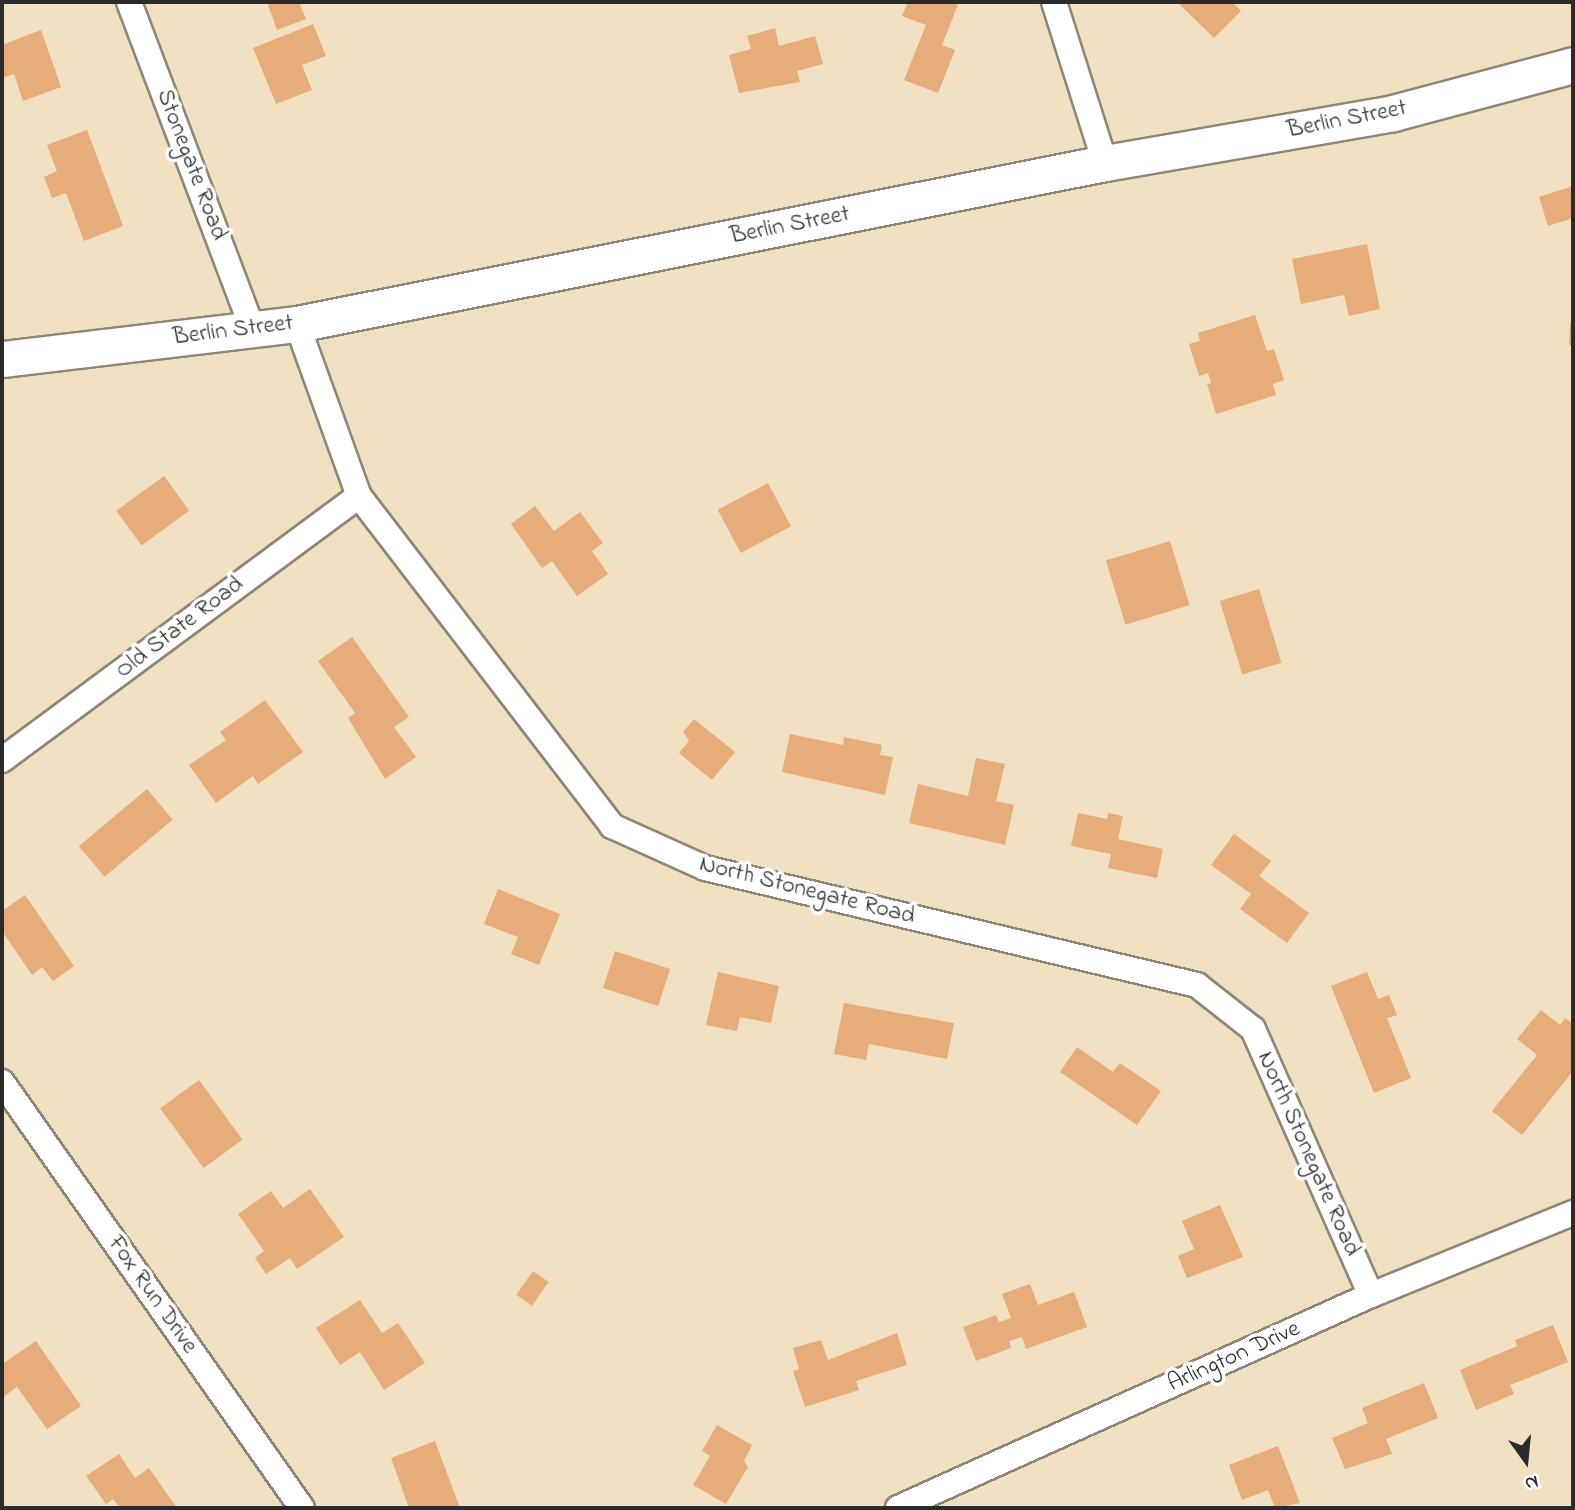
<!DOCTYPE html>
<html>
<head>
<meta charset="utf-8">
<style>
  body { margin:0 }
  #map { position:relative; width:1575px; height:1510px; overflow:hidden; background:#f1e0c1; font-family:"Indie Flower",sans-serif }
  div>[style] { position:absolute }
  .building>* { inset:0; background:#e6ac7a; transform-origin:0 0 }
  .roads { filter:drop-shadow(2px 0 #8e8676) drop-shadow(-2px 0 #8e8676) drop-shadow(0 2px #8e8676) drop-shadow(0 -2px #8e8676) }
  .street>* { height:24px; margin:-12px; padding:0 12px; transform-origin:12px; border-radius:12px; background:#fff }
  .secondary>* { height:35px; margin:-17.5px; padding:0 17.5px; transform-origin:17.5px; border-radius:17.5px; background:#fff }
  span { translate:-50% -50%; white-space:nowrap; text-align:center; line-height:1.15; -webkit-text-stroke:7px #fff; paint-order:stroke }
  .street-label { font-size:24px; color:#2b2b2b }
  .frame { position:absolute; inset:0; border:4px solid #2b2b2b; pointer-events:none }
  .north { position:absolute; left:1491px; top:1426px; width:70px; height:70px; -webkit-text-stroke:5px #fff; paint-order:stroke; rotate:165deg; font-size:19px; font-weight:700; line-height:28px; text-align:center; color:#2b2b2b }
  .north::after { content:''; display:block; margin:auto; width:24px; height:32px; background:#2b2b2b; clip-path:polygon(50% 0,100% 100%,50% 72%,0 100%) }
</style>
</head>
<body>
<div id="map">
  <div class="building">
    <i style="clip-path:polygon(267px 2px,299px 2px,306px 19px,277px 30px)"></i>
    <i style="clip-path:polygon(908px 2px,959px 2px,942px 45px,955px 50px,938px 93px,904px 80px,926px 25px,902px 16px)"></i>
    <i style="clip-path:polygon(1177px 2px,1232px 2px,1241px 11px,1214px 38px)"></i>
    <i style="clip-path:polygon(313px 24px,326px 56px,302px 65px,312px 90px,276px 104px,253px 48px)"></i>
    <i style="clip-path:polygon(775px 28px,779px 46px,815px 36px,823px 64px,797px 71px,800px 82px,739px 93px,729px 55px,751px 49px,747px 36px)"></i>
    <i style="clip-path:polygon(41px 30px,61px 87px,23px 101px,14px 74px,2px 78px,2px 45px)"></i>
    <i style="clip-path:polygon(87px 130px,123px 226px,84px 241px,66px 193px,52px 198px,44px 177px,57px 171px,47px 145px)"></i>
    <i style="clip-path:polygon(1573px 186px,1573px 218px,1548px 226px,1539px 197px)"></i>
    <i style="clip-path:polygon(1367px 244px,1380px 309px,1349px 316px,1344px 295px,1301px 304px,1292px 259px)"></i>
    <i style="clip-path:polygon(1255px 315px,1267px 351px,1274px 349px,1284px 380px,1273px 384px,1276px 395px,1216px 414px,1207px 384px,1211px 383px,1208px 373px,1199px 376px,1189px 344px,1200px 341px,1198px 333px)"></i>
    <i style="clip-path:polygon(1570px 323px,1573px 324px,1573px 345px,1569px 345px)"></i>
    <i style="left:164px;top:476px;width:43px;height:59px;rotate:54deg"></i>
    <i style="left:768px;top:483px;width:49px;height:57px;rotate:62deg"></i>
    <i style="clip-path:polygon(535px 506px,554px 531px,580px 512px,603px 543px,592px 551px,608px 574px,577px 596px,552px 561px,542px 568px,511px 524px)"></i>
    <i style="left:1170px;top:541px;width:67px;height:67px;rotate:73deg"></i>
    <i style="left:1259px;top:589px;width:77px;height:41px;rotate:73deg"></i>
    <i style="clip-path:polygon(352px 637px,409px 717px,394px 727px,416px 757px,385px 779px,348px 718px,355px 713px,318px 661px)"></i>
    <i style="clip-path:polygon(265px 700px,303px 752px,258px 784px,253px 776px,216px 803px,189px 765px,226px 740px,220px 732px)"></i>
    <i style="clip-path:polygon(694px 719px,735px 752px,712px 780px,679px 753px,689px 741px,683px 732px)"></i>
    <i style="clip-path:polygon(790px 734px,843px 745px,844px 737px,882px 745px,880px 755px,893px 757px,885px 795px,782px 772px)"></i>
    <i style="clip-path:polygon(976px 758px,1005px 764px,996px 801px,1014px 805px,1005px 845px,909px 823px,918px 784px,968px 796px)"></i>
    <i style="left:147px;top:789px;width:40px;height:89px;rotate:50deg"></i>
    <i style="clip-path:polygon(1078px 813px,1107px 819px,1108px 813px,1123px 816px,1118px 839px,1163px 849px,1157px 878px,1108px 868px,1111px 854px,1071px 846px)"></i>
    <i style="clip-path:polygon(1234px 834px,1271px 861px,1259px 876px,1309px 913px,1287px 943px,1240px 909px,1251px 894px,1211px 865px)"></i>
    <i style="clip-path:polygon(498px 889px,560px 914px,539px 965px,511px 954px,518px 937px,484px 924px)"></i>
    <i style="clip-path:polygon(25px 895px,74px 966px,53px 981px,42px 967px,32px 975px,2px 931px,2px 911px)"></i>
    <i style="left:615px;top:951px;width:58px;height:39px;rotate:18deg"></i>
    <i style="clip-path:polygon(718px 972px,779px 986px,771px 1023px,740px 1017px,737px 1031px,706px 1025px)"></i>
    <i style="clip-path:polygon(1367px 972px,1378px 999px,1389px 995px,1397px 1015px,1387px 1018px,1411px 1078px,1374px 1093px,1331px 986px)"></i>
    <i style="clip-path:polygon(844px 1003px,954px 1023px,947px 1059px,869px 1044px,866px 1060px,834px 1054px)"></i>
    <i style="clip-path:polygon(1541px 1010px,1560px 1025px,1565px 1018px,1573px 1024px,1573px 1071px,1522px 1135px,1492px 1111px,1537px 1055px,1517px 1039px)"></i>
    <i style="clip-path:polygon(1077px 1047px,1113px 1072px,1120px 1063px,1161px 1091px,1137px 1125px,1060px 1072px)"></i>
    <i style="left:199px;top:1080px;width:74px;height:48px;rotate:54deg"></i>
    <i style="clip-path:polygon(310px 1189px,344px 1237px,297px 1269px,290px 1258px,266px 1274px,255px 1258px,264px 1251px,238px 1214px,271px 1191px,283px 1208px)"></i>
    <i style="clip-path:polygon(1220px 1205px,1243px 1257px,1187px 1278px,1178px 1256px,1194px 1249px,1182px 1221px)"></i>
    <i style="left:533px;top:1271px;width:19px;height:29px;rotate:35deg"></i>
    <i style="clip-path:polygon(1030px 1284px,1038px 1305px,1074px 1292px,1087px 1327px,1026px 1349px,1022px 1337px,1009px 1341px,1011px 1348px,976px 1361px,963px 1327px,996px 1315px,999px 1322px,1011px 1318px,1002px 1294px)"></i>
    <i style="clip-path:polygon(360px 1300px,382px 1333px,398px 1323px,425px 1363px,384px 1390px,360px 1352px,340px 1365px,316px 1328px)"></i>
    <i style="clip-path:polygon(1553px 1325px,1568px 1362px,1510px 1385px,1514px 1394px,1476px 1410px,1460px 1370px,1517px 1346px,1515px 1340px)"></i>
    <i style="clip-path:polygon(897px 1333px,907px 1365px,856px 1381px,859px 1390px,805px 1407px,793px 1371px,799px 1369px,793px 1348px,821px 1340px,828px 1360px)"></i>
    <i style="clip-path:polygon(36px 1341px,81px 1406px,47px 1429px,17px 1387px,2px 1398px,2px 1364px)"></i>
    <i style="clip-path:polygon(1424px 1383px,1438px 1418px,1386px 1439px,1392px 1454px,1345px 1469px,1332px 1438px,1368px 1423px,1362px 1408px)"></i>
    <i style="clip-path:polygon(717px 1425px,752px 1445px,744px 1461px,748px 1467px,726px 1504px,693px 1485px,710px 1456px,702px 1451px)"></i>
    <i style="clip-path:polygon(435px 1441px,460px 1508px,409px 1508px,391px 1458px)"></i>
    <i style="clip-path:polygon(1278px 1446px,1300px 1503px,1275px 1508px,1268px 1490px,1242px 1500px,1229px 1465px)"></i>
    <i style="clip-path:polygon(119px 1454px,135px 1478px,149px 1468px,177px 1508px,120px 1508px,113px 1499px,106px 1504px,86px 1476px)"></i>
  </div>
  <div class="roads">
    <div class="street">
      <i style="left:129px;top:2px;width:348px;rotate:69.3deg"></i>
      <i style="left:1054px;top:2px;width:169px;rotate:72.4deg"></i>
      <i style="left:297px;top:324px;width:183px;rotate:70.2deg"></i>
      <i style="left:359px;top:496px;width:416px;rotate:52.5deg"></i>
      <i style="left:612px;top:826px;width:102px;rotate:24.3deg"></i>
      <i style="left:705px;top:868px;width:506px;rotate:13.38deg"></i>
      <i style="left:1197px;top:985px;width:71px;rotate:38.2deg"></i>
      <i style="left:1253px;top:1029px;width:291px;rotate:66.1deg"></i>
      <i style="left:2px;top:760px;width:444px;rotate:-36.5deg"></i>
      <i style="left:2px;top:1082px;width:521px;rotate:54.85deg"></i>
      <i style="left:898px;top:1508px;width:519px;rotate:-24.24deg"></i>
      <i style="left:1371px;top:1295px;width:218px;rotate:-22.1deg"></i>
    </div>
    <div class="secondary">
      <i style="left:2px;top:359px;width:297px;rotate:-6.8deg"></i>
      <i style="left:297px;top:324px;width:824px;rotate:-11.27deg"></i>
      <i style="left:1105px;top:163px;width:292px;rotate:-9.8deg"></i>
      <i style="left:1393px;top:113px;width:186px;rotate:-14.9deg"></i>
    </div>
  </div>
  <div class="street-label">
    <span style="left:1347px;top:120px;rotate:-11deg">Berlin Street</span>
    <span style="left:191px;top:165px;rotate:69deg">Stonegate Road</span>
    <span style="left:790px;top:226px;rotate:-11deg">Berlin Street</span>
    <span style="left:233px;top:331px;rotate:-7deg">Berlin Street</span>
    <span style="left:180px;top:628px;rotate:-37deg">Old State Road</span>
    <span style="left:807px;top:891px;rotate:14deg">North Stonegate Road</span>
    <span style="left:1308px;top:1154px;rotate:66deg">North Stonegate Road</span>
    <span style="left:152px;top:1295px;rotate:55deg">Fox Run Drive</span>
    <span style="left:1234px;top:1357px;rotate:-24deg">Arlington Drive</span>
  </div>
  <div class="frame"></div>
  <div class="north">N</div>
</div>
</body>
</html>
